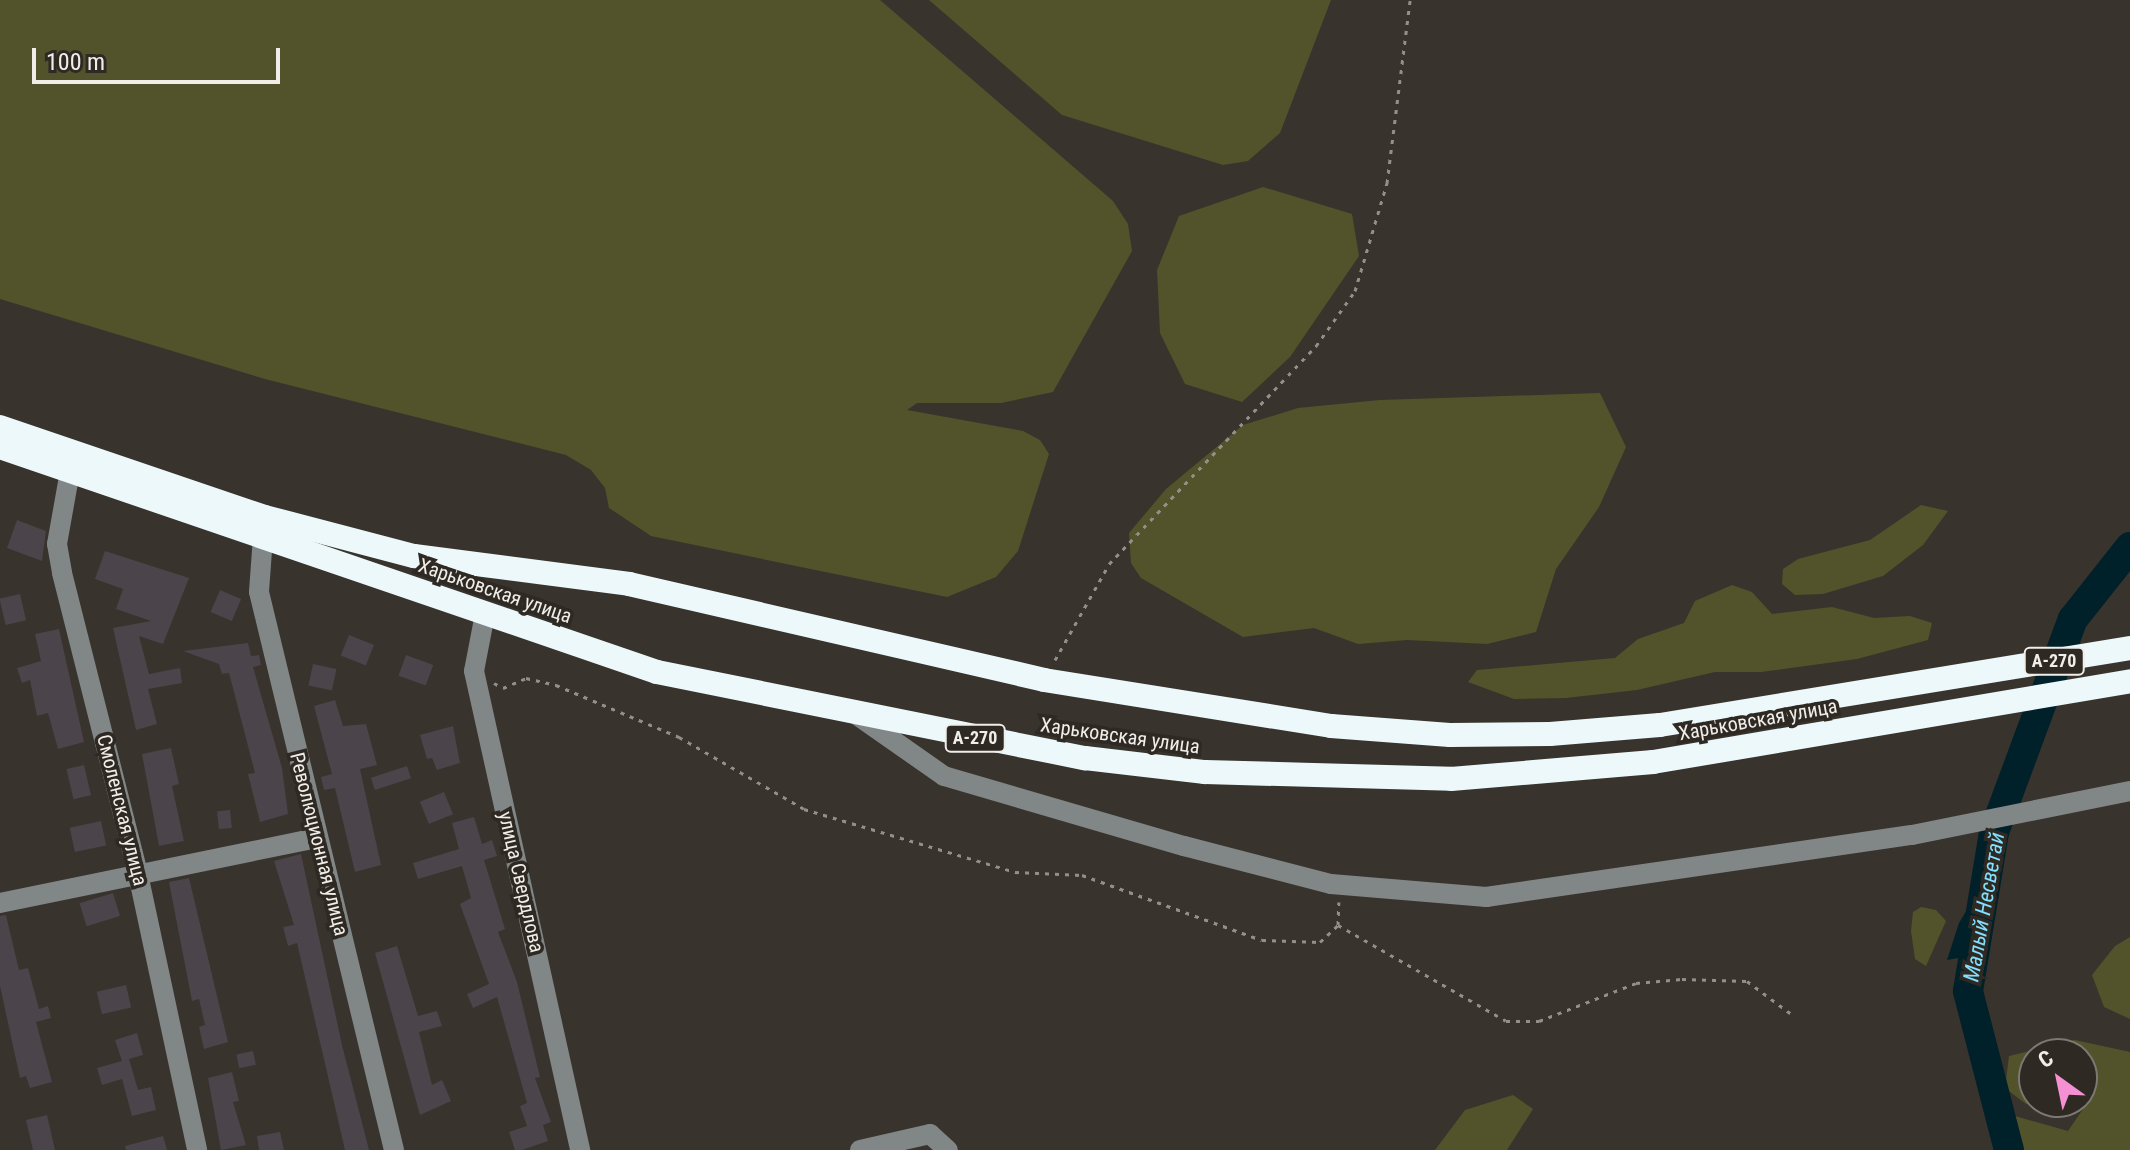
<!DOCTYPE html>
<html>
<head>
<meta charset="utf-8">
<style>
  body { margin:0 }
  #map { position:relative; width:2130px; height:1150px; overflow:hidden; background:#38332d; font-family:"Roboto Condensed",sans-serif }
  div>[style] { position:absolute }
  .green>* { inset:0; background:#52532a }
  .water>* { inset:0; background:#00202a }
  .river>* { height:30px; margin:-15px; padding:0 15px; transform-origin:15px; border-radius:15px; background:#00202a }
  .building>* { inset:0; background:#4b444a; transform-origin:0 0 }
  .path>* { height:3px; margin-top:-1.5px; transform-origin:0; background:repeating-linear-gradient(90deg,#938f8a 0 4px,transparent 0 10px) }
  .minor>* { height:20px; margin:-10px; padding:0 10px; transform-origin:10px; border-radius:10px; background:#818687 }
  .highway>* { height:24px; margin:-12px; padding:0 12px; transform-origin:12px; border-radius:12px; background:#edf8fb }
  span { translate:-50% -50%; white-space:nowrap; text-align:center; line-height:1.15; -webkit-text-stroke:7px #2e2923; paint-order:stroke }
  .shield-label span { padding:2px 6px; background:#2e2923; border:2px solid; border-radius:6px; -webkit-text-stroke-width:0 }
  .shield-label { font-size:18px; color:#f1eeea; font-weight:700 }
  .street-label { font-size:20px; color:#f1eeea }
  .water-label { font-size:22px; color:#81e0ff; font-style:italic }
  .north { position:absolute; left:2018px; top:1038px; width:80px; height:80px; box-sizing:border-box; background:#2e2923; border:2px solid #7c7873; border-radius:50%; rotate:327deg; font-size:22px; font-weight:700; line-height:32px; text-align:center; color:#f1eeea }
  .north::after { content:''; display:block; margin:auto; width:28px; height:36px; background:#f591d2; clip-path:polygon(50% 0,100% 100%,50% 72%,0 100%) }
  .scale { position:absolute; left:32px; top:48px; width:248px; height:36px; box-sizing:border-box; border:4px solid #f1eeea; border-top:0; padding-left:10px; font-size:24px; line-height:28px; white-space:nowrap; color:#f1eeea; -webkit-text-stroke:6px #2e2923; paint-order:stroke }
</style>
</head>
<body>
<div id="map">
  <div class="green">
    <i style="clip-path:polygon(0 0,880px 0,1113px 201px,1128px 224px,1132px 251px,1053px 392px,1001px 403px,917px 403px,907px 410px,1023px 431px,1040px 440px,1049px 454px,1018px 551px,996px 577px,947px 597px,651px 536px,609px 508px,605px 488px,591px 470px,566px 455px,265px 379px,0 299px)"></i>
    <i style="clip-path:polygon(929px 0,1331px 0,1280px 133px,1248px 161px,1223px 165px,1062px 115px)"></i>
    <i style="clip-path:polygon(1263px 187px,1352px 214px,1359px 256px,1290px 357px,1242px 402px,1185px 384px,1160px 333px,1157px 270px,1179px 216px)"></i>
    <i style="clip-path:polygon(1600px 393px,1626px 447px,1599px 507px,1556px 569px,1536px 632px,1487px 644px,1407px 640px,1358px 644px,1314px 628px,1243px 637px,1141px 578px,1131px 563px,1129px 533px,1166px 489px,1243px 425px,1298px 408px,1380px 400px)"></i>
    <i style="clip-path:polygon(1921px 505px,1948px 511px,1923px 545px,1883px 576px,1823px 594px,1795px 595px,1782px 584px,1783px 569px,1798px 559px,1870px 540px)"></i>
    <i style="clip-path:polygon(1732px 585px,1752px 592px,1772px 614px,1832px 607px,1874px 618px,1910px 616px,1932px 623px,1928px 640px,1857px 659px,1761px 672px,1715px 672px,1637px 690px,1566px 698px,1514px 699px,1468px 682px,1477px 670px,1615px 658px,1638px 639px,1684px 623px,1695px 601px)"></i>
    <i style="clip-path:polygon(1921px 907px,1936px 910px,1946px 921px,1926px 966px,1915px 959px,1911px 931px,1913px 912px)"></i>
    <i style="clip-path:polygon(2130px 937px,2130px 1019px,2104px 1007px,2092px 975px,2115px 946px)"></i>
    <i style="clip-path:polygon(evenodd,2075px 1040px,2130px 1052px,2130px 1150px,2009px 1150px,2015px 1116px,2068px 1131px,2083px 1109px,2026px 1104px,2005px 1088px,2009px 1056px,2075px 1040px,2034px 1054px,2082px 1054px,2082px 1102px,2034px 1102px,2034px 1054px)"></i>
    <i style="clip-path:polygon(1513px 1095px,1533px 1109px,1507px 1150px,1435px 1150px,1465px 1110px)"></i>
  </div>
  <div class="water">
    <i style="clip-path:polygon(1980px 888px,1990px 911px,1982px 944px,1969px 956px,1947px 960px,1959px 923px)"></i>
  </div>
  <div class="river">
    <i style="left:2009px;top:1150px;width:164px;rotate:-104.5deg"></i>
    <i style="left:1968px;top:991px;width:161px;rotate:-80.7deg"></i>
    <i style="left:1994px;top:832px;width:227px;rotate:-69.7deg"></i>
    <i style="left:2073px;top:619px;width:92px;rotate:-51.6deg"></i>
  </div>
  <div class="building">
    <i style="clip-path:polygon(17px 520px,46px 531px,42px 561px,7px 548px)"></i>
    <i style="clip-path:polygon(105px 551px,189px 578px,163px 644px,139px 636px,149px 674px,180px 668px,182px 683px,148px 689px,157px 724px,136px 730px,113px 628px,151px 621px,116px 609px,123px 589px,95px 579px)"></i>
    <i style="left:220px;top:590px;width:23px;height:24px;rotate:23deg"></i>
    <i style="left:20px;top:594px;width:27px;height:21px;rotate:77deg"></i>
    <i style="clip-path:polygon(59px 629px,84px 742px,58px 749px,48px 713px,37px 716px,30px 680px,22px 683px,17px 668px,41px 661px,35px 634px)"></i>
    <i style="left:349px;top:635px;width:27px;height:22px;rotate:22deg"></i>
    <i style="clip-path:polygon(248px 643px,251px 656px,259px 655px,261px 665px,253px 667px,282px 768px,288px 814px,260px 822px,248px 774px,255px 773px,229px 673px,222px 674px,219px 664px,183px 651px)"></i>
    <i style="left:406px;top:655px;width:29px;height:22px;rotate:20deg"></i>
    <i style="left:313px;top:664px;width:24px;height:22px;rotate:12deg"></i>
    <i style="clip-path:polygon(335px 700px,343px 726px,366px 724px,377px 765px,360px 769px,381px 865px,355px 872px,335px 788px,324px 790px,321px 777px,332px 774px,314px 706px)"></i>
    <i style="clip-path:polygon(453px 726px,460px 763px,437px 770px,432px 758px,427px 759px,420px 735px)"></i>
    <i style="clip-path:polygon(171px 748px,179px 784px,172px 786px,184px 841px,159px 846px,142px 754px)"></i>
    <i style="left:84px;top:765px;width:31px;height:18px;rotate:77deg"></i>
    <i style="left:407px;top:766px;width:13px;height:38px;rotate:72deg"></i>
    <i style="left:444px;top:792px;width:24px;height:26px;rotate:68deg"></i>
    <i style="left:230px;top:810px;width:18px;height:13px;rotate:84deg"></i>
    <i style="clip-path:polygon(474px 817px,482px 844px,492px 840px,497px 856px,484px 860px,505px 929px,498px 932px,517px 982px,540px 1077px,535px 1078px,551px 1122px,543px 1125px,548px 1141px,522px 1150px,515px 1150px,509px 1132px,527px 1126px,520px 1106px,527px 1103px,497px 997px,473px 1008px,467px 994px,489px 984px,460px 904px,471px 898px,462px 866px,418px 879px,413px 863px,459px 849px,452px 823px)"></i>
    <i style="left:101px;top:821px;width:25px;height:32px;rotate:78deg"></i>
    <i style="clip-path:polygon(301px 854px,342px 1045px,369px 1150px,345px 1150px,297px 943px,288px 946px,283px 927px,294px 925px,274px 861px)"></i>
    <i style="clip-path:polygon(189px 878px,228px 1042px,204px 1049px,199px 1027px,205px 1025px,199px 999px,192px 1001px,169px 882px)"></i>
    <i style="left:113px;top:893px;width:24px;height:35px;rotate:73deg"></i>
    <i style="clip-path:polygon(6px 915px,19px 970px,28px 968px,39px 1009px,48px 1006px,51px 1018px,36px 1022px,52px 1082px,30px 1088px,26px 1076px,20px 1078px,0 986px,0 916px)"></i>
    <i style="clip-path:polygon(397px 946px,418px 1016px,437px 1011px,442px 1026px,419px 1032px,432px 1085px,442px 1080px,451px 1101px,420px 1115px,375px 953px)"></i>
    <i style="left:126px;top:985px;width:23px;height:30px;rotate:77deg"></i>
    <i style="clip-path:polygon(137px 1033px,143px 1055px,129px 1059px,138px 1090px,151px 1087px,156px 1110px,132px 1116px,122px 1079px,102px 1085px,97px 1068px,122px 1061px,115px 1040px)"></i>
    <i style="left:253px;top:1051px;width:14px;height:17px;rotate:78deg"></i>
    <i style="clip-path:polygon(232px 1072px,239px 1101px,233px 1102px,246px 1145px,221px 1150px,208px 1078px)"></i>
    <i style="clip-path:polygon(47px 1115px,55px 1150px,33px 1150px,26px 1120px)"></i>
    <i style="clip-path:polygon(280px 1132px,284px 1150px,259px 1150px,257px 1136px)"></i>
    <i style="clip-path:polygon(163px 1136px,167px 1150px,126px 1150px,125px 1146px)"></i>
  </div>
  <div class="path">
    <i style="left:1055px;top:660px;width:110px;rotate:-60.6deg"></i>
    <i style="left:1109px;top:564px;width:301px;rotate:-46.5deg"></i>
    <i style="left:1316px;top:346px;width:67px;rotate:-54.7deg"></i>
    <i style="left:1355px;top:291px;width:113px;rotate:-73.5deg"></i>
    <i style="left:1387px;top:183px;width:184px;rotate:-82.8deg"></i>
    <i style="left:494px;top:683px;width:10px;rotate:29deg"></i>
    <i style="left:503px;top:688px;width:25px;rotate:-23deg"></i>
    <i style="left:526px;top:678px;width:31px;rotate:13deg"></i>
    <i style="left:556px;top:685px;width:134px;rotate:22.9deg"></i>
    <i style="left:679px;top:737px;width:144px;rotate:29.9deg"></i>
    <i style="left:804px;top:809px;width:220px;rotate:16.6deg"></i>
    <i style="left:1015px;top:872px;width:67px;rotate:2.6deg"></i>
    <i style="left:1082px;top:875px;width:191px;rotate:19.9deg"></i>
    <i style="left:1262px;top:940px;width:58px;rotate:2deg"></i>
    <i style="left:1320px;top:942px;width:25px;rotate:-43deg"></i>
    <i style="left:1338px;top:925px;width:23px;rotate:-88deg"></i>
    <i style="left:1338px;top:925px;width:193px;rotate:29.7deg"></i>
    <i style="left:1506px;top:1021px;width:33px"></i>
    <i style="left:1539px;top:1021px;width:104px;rotate:-21.4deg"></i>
    <i style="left:1636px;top:983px;width:46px;rotate:-5deg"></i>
    <i style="left:1682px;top:979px;width:65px;rotate:1.8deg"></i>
    <i style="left:1747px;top:981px;width:54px;rotate:36.7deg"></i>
  </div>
  <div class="minor">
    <i style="left:70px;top:471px;width:74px;rotate:100.1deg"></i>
    <i style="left:57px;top:544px;width:29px;rotate:80deg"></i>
    <i style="left:62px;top:573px;width:310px;rotate:75.8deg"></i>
    <i style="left:138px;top:874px;width:282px;rotate:77.9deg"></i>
    <i style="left:263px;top:537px;width:55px;rotate:94.2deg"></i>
    <i style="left:259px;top:592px;width:574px;rotate:76.4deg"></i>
    <i style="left:485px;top:614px;width:58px;rotate:100.9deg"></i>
    <i style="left:474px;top:671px;width:491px;rotate:77.5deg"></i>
    <i style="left:854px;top:713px;width:110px;rotate:35deg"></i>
    <i style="left:944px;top:776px;width:250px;rotate:16.3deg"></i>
    <i style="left:1184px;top:846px;width:152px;rotate:14.5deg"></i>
    <i style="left:1331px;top:884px;width:156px;rotate:4.8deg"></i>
    <i style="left:1486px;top:897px;width:430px;rotate:-8.3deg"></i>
    <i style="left:1912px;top:835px;width:222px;rotate:-11.4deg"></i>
    <i style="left:0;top:903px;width:324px;rotate:-11.6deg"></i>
    <i style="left:860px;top:1150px;width:72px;rotate:-12.9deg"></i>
    <i style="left:930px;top:1134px;width:24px;rotate:42deg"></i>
  </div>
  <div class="highway">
    <i style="left:0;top:427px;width:280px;rotate:18.8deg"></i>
    <i style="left:265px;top:517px;width:154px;rotate:14.7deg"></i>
    <i style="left:414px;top:556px;width:217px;rotate:7.4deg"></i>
    <i style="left:629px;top:584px;width:426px;rotate:13deg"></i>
    <i style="left:1044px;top:680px;width:291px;rotate:9.1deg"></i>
    <i style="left:1331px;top:726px;width:119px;rotate:4.3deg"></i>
    <i style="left:1450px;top:735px;width:100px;rotate:-0.6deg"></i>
    <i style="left:1550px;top:734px;width:110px;rotate:-4.7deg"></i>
    <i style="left:1660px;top:725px;width:476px;rotate:-9.3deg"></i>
    <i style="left:0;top:447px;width:694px;rotate:18.9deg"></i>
    <i style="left:657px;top:672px;width:437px;rotate:11.4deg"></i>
    <i style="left:1085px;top:758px;width:121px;rotate:6.7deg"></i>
    <i style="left:1205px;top:772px;width:246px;rotate:1.6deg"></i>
    <i style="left:1451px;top:779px;width:203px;rotate:-4.8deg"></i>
    <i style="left:1653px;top:762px;width:484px;rotate:-9.6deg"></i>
  </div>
  <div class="shield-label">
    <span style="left:2054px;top:661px">А-270</span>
    <span style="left:975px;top:738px">А-270</span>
  </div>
  <div class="street-label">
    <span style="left:495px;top:591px;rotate:19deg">Харьковская улица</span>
    <span style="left:1758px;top:720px;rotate:-10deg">Харьковская улица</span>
    <span style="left:1120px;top:736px;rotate:8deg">Харьковская улица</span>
    <span style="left:122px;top:810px;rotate:76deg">Смоленская улица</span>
    <span style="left:319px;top:844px;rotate:76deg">Революционная улица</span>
    <span style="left:521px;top:882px;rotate:77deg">улица Свердлова</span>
  </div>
  <div class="water-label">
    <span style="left:1984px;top:907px;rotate:-80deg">Малый Несветай</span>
  </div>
  <div class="north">С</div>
  <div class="scale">100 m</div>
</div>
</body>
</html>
